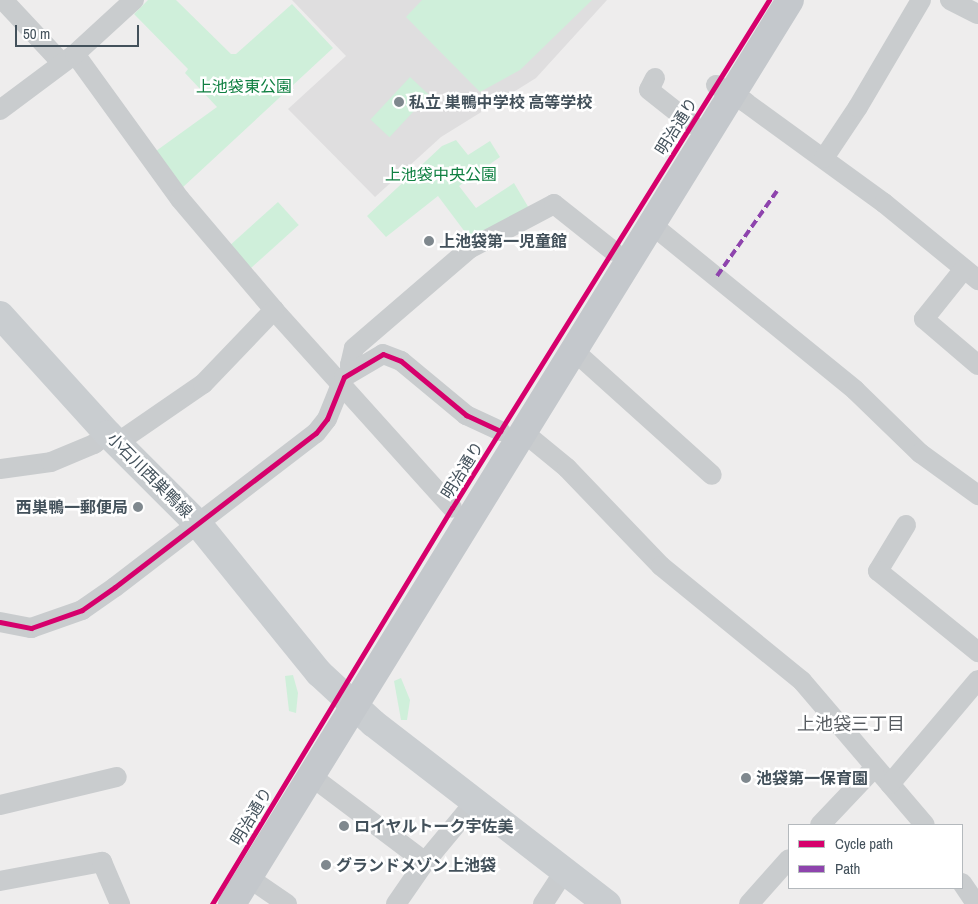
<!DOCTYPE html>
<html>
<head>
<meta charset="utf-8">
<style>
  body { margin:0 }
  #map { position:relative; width:978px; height:904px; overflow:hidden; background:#eeeded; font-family:"Archivo Narrow","Noto Sans JP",sans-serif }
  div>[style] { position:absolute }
  .education>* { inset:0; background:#dfdedf }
  .green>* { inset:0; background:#cfefda; transform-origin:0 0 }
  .street>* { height:20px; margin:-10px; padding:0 10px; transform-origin:10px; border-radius:10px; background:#c9ccce }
  .secondary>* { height:28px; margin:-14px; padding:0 14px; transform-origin:14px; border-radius:14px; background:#c9cdd0 }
  .primary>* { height:28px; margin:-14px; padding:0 14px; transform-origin:14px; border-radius:14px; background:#c4c8cc }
  .quiet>* { height:4px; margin-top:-2px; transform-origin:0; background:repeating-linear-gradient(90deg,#8e44ad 0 8px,transparent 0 12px) }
  .cycleway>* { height:5px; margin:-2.5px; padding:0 2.5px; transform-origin:2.5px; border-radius:2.5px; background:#d6006c }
  .dots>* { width:14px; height:14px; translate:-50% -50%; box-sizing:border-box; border:2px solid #fff; border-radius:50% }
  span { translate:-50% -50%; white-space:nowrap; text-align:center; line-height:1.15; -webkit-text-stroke:5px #fff; paint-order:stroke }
  .park-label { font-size:16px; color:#108042 }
  .poi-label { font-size:16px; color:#43515b; font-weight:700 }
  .left { translate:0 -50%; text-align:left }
  .right { translate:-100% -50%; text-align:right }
  .street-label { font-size:16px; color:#43515b }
  .neighbourhood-label { font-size:18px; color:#585d62 }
  .legend { position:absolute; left:788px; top:824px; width:175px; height:65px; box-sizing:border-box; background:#fff; border:1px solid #b4b9bd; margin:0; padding:6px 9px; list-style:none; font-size:15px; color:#43515b }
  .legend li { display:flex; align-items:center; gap:10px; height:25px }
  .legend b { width:25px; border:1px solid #b4b9bd }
  .scale { position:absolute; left:15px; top:25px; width:124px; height:22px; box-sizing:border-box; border:2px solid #43515b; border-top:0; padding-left:6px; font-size:15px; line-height:18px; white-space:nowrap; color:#43515b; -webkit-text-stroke:4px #fff; paint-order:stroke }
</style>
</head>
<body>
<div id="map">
  <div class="education">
    <i style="clip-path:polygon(292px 0,607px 0,536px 78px,441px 137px,375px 197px,288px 109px,346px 56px)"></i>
  </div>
  <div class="green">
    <i style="clip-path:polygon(148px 0,176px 0,231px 54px,236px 54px,292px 4px,333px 48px,182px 188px,156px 151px,217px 107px,185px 73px,188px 69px,134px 14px)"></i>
    <i style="clip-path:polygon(422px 0,592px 0,520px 70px,480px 92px,406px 17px)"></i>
    <i style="left:410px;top:77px;width:26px;height:58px;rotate:43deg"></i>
    <i style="clip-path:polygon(456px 140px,468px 155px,490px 141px,500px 157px,459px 186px,476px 208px,514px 183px,530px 210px,474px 244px,438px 196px,386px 237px,367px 216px,442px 146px)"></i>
    <i style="left:278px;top:202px;width:31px;height:65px;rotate:48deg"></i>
    <i style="clip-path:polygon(293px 675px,298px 693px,296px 713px,289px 711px,285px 676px)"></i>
    <i style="clip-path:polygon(401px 678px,410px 700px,407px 720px,401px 720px,394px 681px)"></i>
  </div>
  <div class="street">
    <i style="left:3px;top:0;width:86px;rotate:46.9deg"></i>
    <i style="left:950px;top:0;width:31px;rotate:27deg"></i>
    <i style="left:75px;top:54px;width:179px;rotate:54.1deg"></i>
    <i style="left:180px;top:199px;width:145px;rotate:49.7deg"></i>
    <i style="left:274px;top:310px;width:266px;rotate:48deg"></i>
    <i style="left:655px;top:78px;width:13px;rotate:117deg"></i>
    <i style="left:649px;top:90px;width:55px;rotate:38.3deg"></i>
    <i style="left:716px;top:85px;width:34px;rotate:30deg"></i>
    <i style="left:745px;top:102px;width:172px;rotate:36deg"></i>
    <i style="left:884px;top:203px;width:122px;rotate:39.3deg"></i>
    <i style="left:0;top:110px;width:94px;rotate:-36.7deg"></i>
    <i style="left:75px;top:54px;width:80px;rotate:-42.5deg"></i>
    <i style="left:824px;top:158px;width:61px;rotate:-56.3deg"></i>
    <i style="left:858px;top:107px;width:124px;rotate:-59.5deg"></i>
    <i style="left:651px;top:224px;width:263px;rotate:39.1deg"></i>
    <i style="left:855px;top:390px;width:91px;rotate:44.1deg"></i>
    <i style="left:920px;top:453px;width:72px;rotate:35.9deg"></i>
    <i style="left:964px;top:269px;width:64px;rotate:128.7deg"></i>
    <i style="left:924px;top:319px;width:71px;rotate:40.4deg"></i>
    <i style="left:572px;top:349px;width:188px;rotate:42deg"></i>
    <i style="left:353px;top:370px;width:6px;rotate:-121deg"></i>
    <i style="left:350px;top:365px;width:17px;rotate:-77deg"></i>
    <i style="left:354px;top:348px;width:152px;rotate:-40.7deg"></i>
    <i style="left:469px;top:249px;width:96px;rotate:-27.9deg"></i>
    <i style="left:554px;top:204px;width:75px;rotate:38.5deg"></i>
    <i style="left:522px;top:431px;width:58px;rotate:39.4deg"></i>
    <i style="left:567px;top:468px;width:136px;rotate:46.2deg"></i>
    <i style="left:661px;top:566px;width:182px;rotate:39.2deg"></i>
    <i style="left:802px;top:681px;width:189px;rotate:49.5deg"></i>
    <i style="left:117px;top:443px;width:104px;rotate:-34.5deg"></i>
    <i style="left:203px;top:384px;width:103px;rotate:-46.2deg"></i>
    <i style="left:0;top:469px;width:51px;rotate:-7.8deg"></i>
    <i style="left:51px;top:462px;width:47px;rotate:-22.7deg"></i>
    <i style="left:94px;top:444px;width:17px;rotate:-36deg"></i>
    <i style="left:906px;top:525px;width:54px;rotate:121.3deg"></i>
    <i style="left:878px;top:571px;width:129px;rotate:39deg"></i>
    <i style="left:0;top:622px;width:32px;rotate:11deg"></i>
    <i style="left:31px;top:628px;width:54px;rotate:-19.4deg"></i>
    <i style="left:82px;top:610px;width:40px;rotate:-34.9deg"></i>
    <i style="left:115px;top:587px;width:253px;rotate:-37.5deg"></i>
    <i style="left:316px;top:433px;width:18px;rotate:-52deg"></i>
    <i style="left:327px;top:419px;width:45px;rotate:-68deg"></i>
    <i style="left:344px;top:377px;width:45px;rotate:-30.5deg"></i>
    <i style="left:383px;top:354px;width:19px;rotate:21deg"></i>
    <i style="left:401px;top:361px;width:85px;rotate:39.7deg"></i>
    <i style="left:466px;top:415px;width:38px;rotate:25deg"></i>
    <i style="left:311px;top:776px;width:143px;rotate:37deg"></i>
    <i style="left:890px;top:784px;width:136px;rotate:-49.8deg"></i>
    <i style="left:0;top:805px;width:120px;rotate:-13.5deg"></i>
    <i style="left:820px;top:825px;width:79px;rotate:-46.5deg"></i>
    <i style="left:249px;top:878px;width:46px;rotate:34.4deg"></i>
    <i style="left:0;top:881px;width:104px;rotate:-10.6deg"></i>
    <i style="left:102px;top:862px;width:46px;rotate:66.8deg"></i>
    <i style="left:962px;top:883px;width:25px;rotate:56deg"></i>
    <i style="left:396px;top:904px;width:51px;rotate:-55.4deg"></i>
    <i style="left:425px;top:862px;width:77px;rotate:-50.3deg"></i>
    <i style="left:543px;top:904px;width:38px;rotate:-57deg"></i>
    <i style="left:749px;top:904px;width:60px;rotate:-48.4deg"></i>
  </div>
  <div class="secondary">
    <i style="left:0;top:315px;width:161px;rotate:47.8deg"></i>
    <i style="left:108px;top:434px;width:129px;rotate:45deg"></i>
    <i style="left:199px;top:525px;width:191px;rotate:51deg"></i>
    <i style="left:319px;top:673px;width:74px;rotate:42.8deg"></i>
    <i style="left:373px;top:723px;width:296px;rotate:37.7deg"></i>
  </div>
  <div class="primary">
    <i style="left:232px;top:904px;width:1062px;rotate:-58.31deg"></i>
  </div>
  <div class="quiet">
    <i style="left:717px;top:276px;width:104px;rotate:-54.8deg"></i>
  </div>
  <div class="cycleway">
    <i style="left:0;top:622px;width:32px;rotate:11deg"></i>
    <i style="left:31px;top:628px;width:54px;rotate:-19.4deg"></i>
    <i style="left:82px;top:610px;width:40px;rotate:-34.9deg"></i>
    <i style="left:115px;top:587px;width:253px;rotate:-37.5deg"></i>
    <i style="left:316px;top:433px;width:18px;rotate:-52deg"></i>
    <i style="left:327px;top:419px;width:45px;rotate:-68deg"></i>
    <i style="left:344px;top:377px;width:45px;rotate:-30.5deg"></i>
    <i style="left:383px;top:354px;width:19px;rotate:21deg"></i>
    <i style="left:401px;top:361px;width:85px;rotate:39.7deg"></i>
    <i style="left:466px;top:415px;width:38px;rotate:25deg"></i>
    <i style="left:212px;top:904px;width:463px;rotate:-58.8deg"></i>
    <i style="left:452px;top:508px;width:599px;rotate:-58.04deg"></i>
  </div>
  <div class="dots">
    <i style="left:399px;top:102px;background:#7f888e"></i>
    <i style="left:429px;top:241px;background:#7f888e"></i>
    <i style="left:138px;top:507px;background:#7f888e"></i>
    <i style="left:746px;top:778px;background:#7f888e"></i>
    <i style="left:344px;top:826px;background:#7f888e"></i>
    <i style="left:326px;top:865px;background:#7f888e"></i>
  </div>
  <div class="park-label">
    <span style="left:244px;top:86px">上池袋東公園</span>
    <span style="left:441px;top:174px">上池袋中央公園</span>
  </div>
  <div class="poi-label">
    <span class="left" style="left:409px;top:102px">私立 巣鴨中学校 高等学校</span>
    <span class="left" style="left:439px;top:241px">上池袋第一児童館</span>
    <span class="right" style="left:128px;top:507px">西巣鴨一郵便局</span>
    <span class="left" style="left:756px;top:778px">池袋第一保育園</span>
    <span class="left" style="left:354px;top:826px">ロイヤルトーク宇佐美</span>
    <span class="left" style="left:336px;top:865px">グランドメゾン上池袋</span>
  </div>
  <div class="street-label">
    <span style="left:676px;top:126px;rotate:-58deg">明治通り</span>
    <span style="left:462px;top:470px;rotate:-58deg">明治通り</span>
    <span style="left:150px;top:475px;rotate:45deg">小石川西巣鴨線</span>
    <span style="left:251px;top:816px;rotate:-59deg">明治通り</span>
  </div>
  <div class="neighbourhood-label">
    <span style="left:851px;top:724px">上池袋三丁目</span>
  </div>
  <ul class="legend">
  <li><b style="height:6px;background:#d6006c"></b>Cycle path</li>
  <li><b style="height:6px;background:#8e44ad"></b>Path</li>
  </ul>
  <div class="scale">50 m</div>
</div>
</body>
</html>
